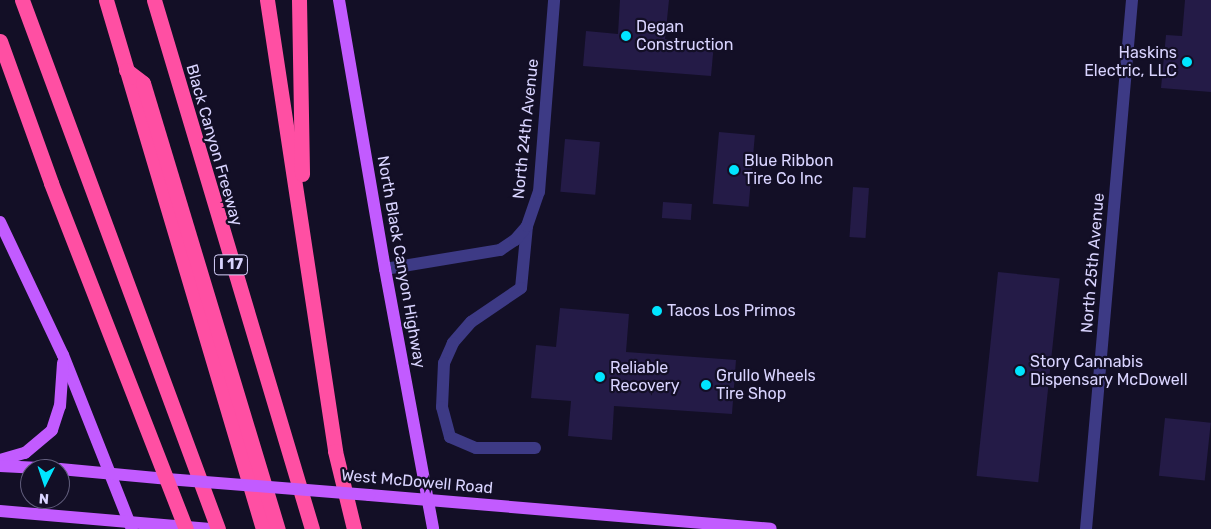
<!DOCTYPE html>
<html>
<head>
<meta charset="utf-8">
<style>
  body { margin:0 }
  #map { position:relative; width:1211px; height:529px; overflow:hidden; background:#130f26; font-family:Rubik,sans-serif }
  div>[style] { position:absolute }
  .building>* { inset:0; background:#241b47; transform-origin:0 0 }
  .minor>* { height:12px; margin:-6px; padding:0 6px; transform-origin:6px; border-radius:6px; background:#3d3a85 }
  .major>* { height:12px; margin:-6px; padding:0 6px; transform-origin:6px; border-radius:6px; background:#c25bff }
  .highway>* { height:15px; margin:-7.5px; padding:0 7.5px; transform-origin:7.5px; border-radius:7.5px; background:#ff4fa3 }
  .major-bridge>* { height:12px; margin:-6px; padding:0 6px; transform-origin:6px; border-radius:6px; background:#c25bff }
  .highway-bridge>* { height:15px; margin:-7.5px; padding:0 7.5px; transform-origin:7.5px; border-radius:7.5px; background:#ff4fa3 }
  .dots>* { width:14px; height:14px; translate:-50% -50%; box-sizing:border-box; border:2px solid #130f26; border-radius:50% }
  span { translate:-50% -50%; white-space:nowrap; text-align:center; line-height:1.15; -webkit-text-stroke:4.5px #130f26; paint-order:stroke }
  .shield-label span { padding:1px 4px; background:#130f26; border:1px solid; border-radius:4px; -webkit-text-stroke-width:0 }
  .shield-label { font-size:15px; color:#d9d4ff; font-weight:700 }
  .poi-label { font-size:16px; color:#d9d4ff }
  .left { translate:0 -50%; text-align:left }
  .right { translate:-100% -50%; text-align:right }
  .street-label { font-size:16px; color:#d9d4ff }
  .north { position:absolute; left:20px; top:459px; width:50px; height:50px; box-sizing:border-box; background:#130f26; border:1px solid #625e7d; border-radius:50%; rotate:184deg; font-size:14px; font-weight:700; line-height:20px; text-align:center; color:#d9d4ff }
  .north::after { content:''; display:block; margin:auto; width:18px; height:22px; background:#00e5ff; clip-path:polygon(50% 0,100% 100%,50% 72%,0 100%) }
</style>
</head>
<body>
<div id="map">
  <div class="building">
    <i style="clip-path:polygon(620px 0,669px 0,665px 39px,714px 43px,711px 76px,583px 66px,586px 31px,618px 34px)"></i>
    <i style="clip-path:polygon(1185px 0,1211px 0,1211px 92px,1161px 88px,1166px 35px,1182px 36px)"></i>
    <i style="left:719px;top:132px;width:36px;height:72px;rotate:5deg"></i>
    <i style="left:565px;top:139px;width:35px;height:53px;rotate:5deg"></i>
    <i style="left:853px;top:187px;width:16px;height:50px;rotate:4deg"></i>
    <i style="left:663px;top:202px;width:29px;height:16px;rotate:4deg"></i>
    <i style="left:998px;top:272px;width:62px;height:205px;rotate:6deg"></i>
    <i style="clip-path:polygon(560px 308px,629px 314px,626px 352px,736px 360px,732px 414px,614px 406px,612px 440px,568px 436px,571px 401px,531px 398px,536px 345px,556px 347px)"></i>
    <i style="left:1165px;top:418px;width:46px;height:58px;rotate:6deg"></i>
  </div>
  <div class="minor">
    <i style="left:527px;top:226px;width:62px;rotate:95.5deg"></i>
    <i style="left:521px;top:288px;width:60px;rotate:145.8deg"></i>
    <i style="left:471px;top:322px;width:28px;rotate:131deg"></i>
    <i style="left:453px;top:343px;width:22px;rotate:114deg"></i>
    <i style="left:444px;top:363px;width:44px;rotate:92.6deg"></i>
    <i style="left:442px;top:407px;width:31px;rotate:75deg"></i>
    <i style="left:450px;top:437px;width:28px;rotate:23deg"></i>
    <i style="left:476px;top:448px;width:59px"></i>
    <i style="left:385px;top:269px;width:117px;rotate:-9.4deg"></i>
    <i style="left:500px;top:250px;width:18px;rotate:-34deg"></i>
    <i style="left:515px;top:240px;width:18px;rotate:-49deg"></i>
    <i style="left:527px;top:226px;width:36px;rotate:-71deg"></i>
    <i style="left:539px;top:192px;width:193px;rotate:-85.5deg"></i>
    <i style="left:1086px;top:529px;width:531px;rotate:-85.03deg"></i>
  </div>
  <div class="major">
    <i style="left:339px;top:0;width:273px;rotate:80.3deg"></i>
    <i style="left:385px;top:269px;width:264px;rotate:79.5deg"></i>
    <i style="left:0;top:222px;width:147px;rotate:64.7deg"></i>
    <i style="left:63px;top:355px;width:187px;rotate:68.4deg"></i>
    <i style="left:0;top:460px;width:26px;rotate:-16deg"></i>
    <i style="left:25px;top:453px;width:35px;rotate:-40deg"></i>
    <i style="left:52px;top:430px;width:25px;rotate:-72deg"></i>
    <i style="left:60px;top:406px;width:43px;rotate:-86deg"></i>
    <i style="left:0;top:466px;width:59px;rotate:2.9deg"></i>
    <i style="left:60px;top:469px;width:107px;rotate:5.3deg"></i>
    <i style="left:369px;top:495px;width:403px;rotate:4.8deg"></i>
    <i style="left:0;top:511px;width:211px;rotate:4.9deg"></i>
  </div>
  <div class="highway">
    <i style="left:22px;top:0;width:564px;rotate:69.67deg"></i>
    <i style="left:106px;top:0;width:552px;rotate:73.47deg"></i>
    <i style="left:154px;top:0;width:552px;rotate:73.37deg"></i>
    <i style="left:267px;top:0;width:456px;rotate:81.4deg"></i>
    <i style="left:335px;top:451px;width:80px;rotate:76.3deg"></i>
    <i style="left:299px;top:0;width:174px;rotate:89deg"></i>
    <i style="left:126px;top:70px;width:21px;rotate:37deg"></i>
    <i style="left:143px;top:83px;width:466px;rotate:73.2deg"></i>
  </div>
  <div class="major-bridge">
    <i style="left:167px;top:479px;width:203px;rotate:4.5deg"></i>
  </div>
  <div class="highway-bridge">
    <i style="left:0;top:41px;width:151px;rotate:70.2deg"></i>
    <i style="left:51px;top:183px;width:371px;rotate:68.7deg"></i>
  </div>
  <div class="dots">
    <i style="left:626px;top:36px;background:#00e5ff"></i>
    <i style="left:1187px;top:62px;background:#00e5ff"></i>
    <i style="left:734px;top:170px;background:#00e5ff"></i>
    <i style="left:657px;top:311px;background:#00e5ff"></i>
    <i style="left:1020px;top:371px;background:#00e5ff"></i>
    <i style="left:600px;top:377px;background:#00e5ff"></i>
    <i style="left:706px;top:385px;background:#00e5ff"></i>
  </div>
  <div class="shield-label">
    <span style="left:231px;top:265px">I 17</span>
  </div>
  <div class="poi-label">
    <span class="left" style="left:636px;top:36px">Degan<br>Construction</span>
    <span class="right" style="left:1177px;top:62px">Haskins<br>Electric, LLC</span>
    <span class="left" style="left:744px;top:170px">Blue Ribbon<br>Tire Co Inc</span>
    <span class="left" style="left:667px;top:311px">Tacos Los Primos</span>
    <span class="left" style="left:1030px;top:371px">Story Cannabis<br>Dispensary McDowell</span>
    <span class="left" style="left:610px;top:377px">Reliable<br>Recovery</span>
    <span class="left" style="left:716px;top:385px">Grullo Wheels<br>Tire Shop</span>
  </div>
  <div class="street-label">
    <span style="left:526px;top:129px;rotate:-84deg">North 24th Avenue</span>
    <span style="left:214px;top:145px;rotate:74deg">Black Canyon Freeway</span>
    <span style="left:401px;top:262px;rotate:80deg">North Black Canyon Highway</span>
    <span style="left:1093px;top:263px;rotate:-85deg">North 25th Avenue</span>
    <span style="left:417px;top:482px;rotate:5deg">West McDowell Road</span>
  </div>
  <div class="north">N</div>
</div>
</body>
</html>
